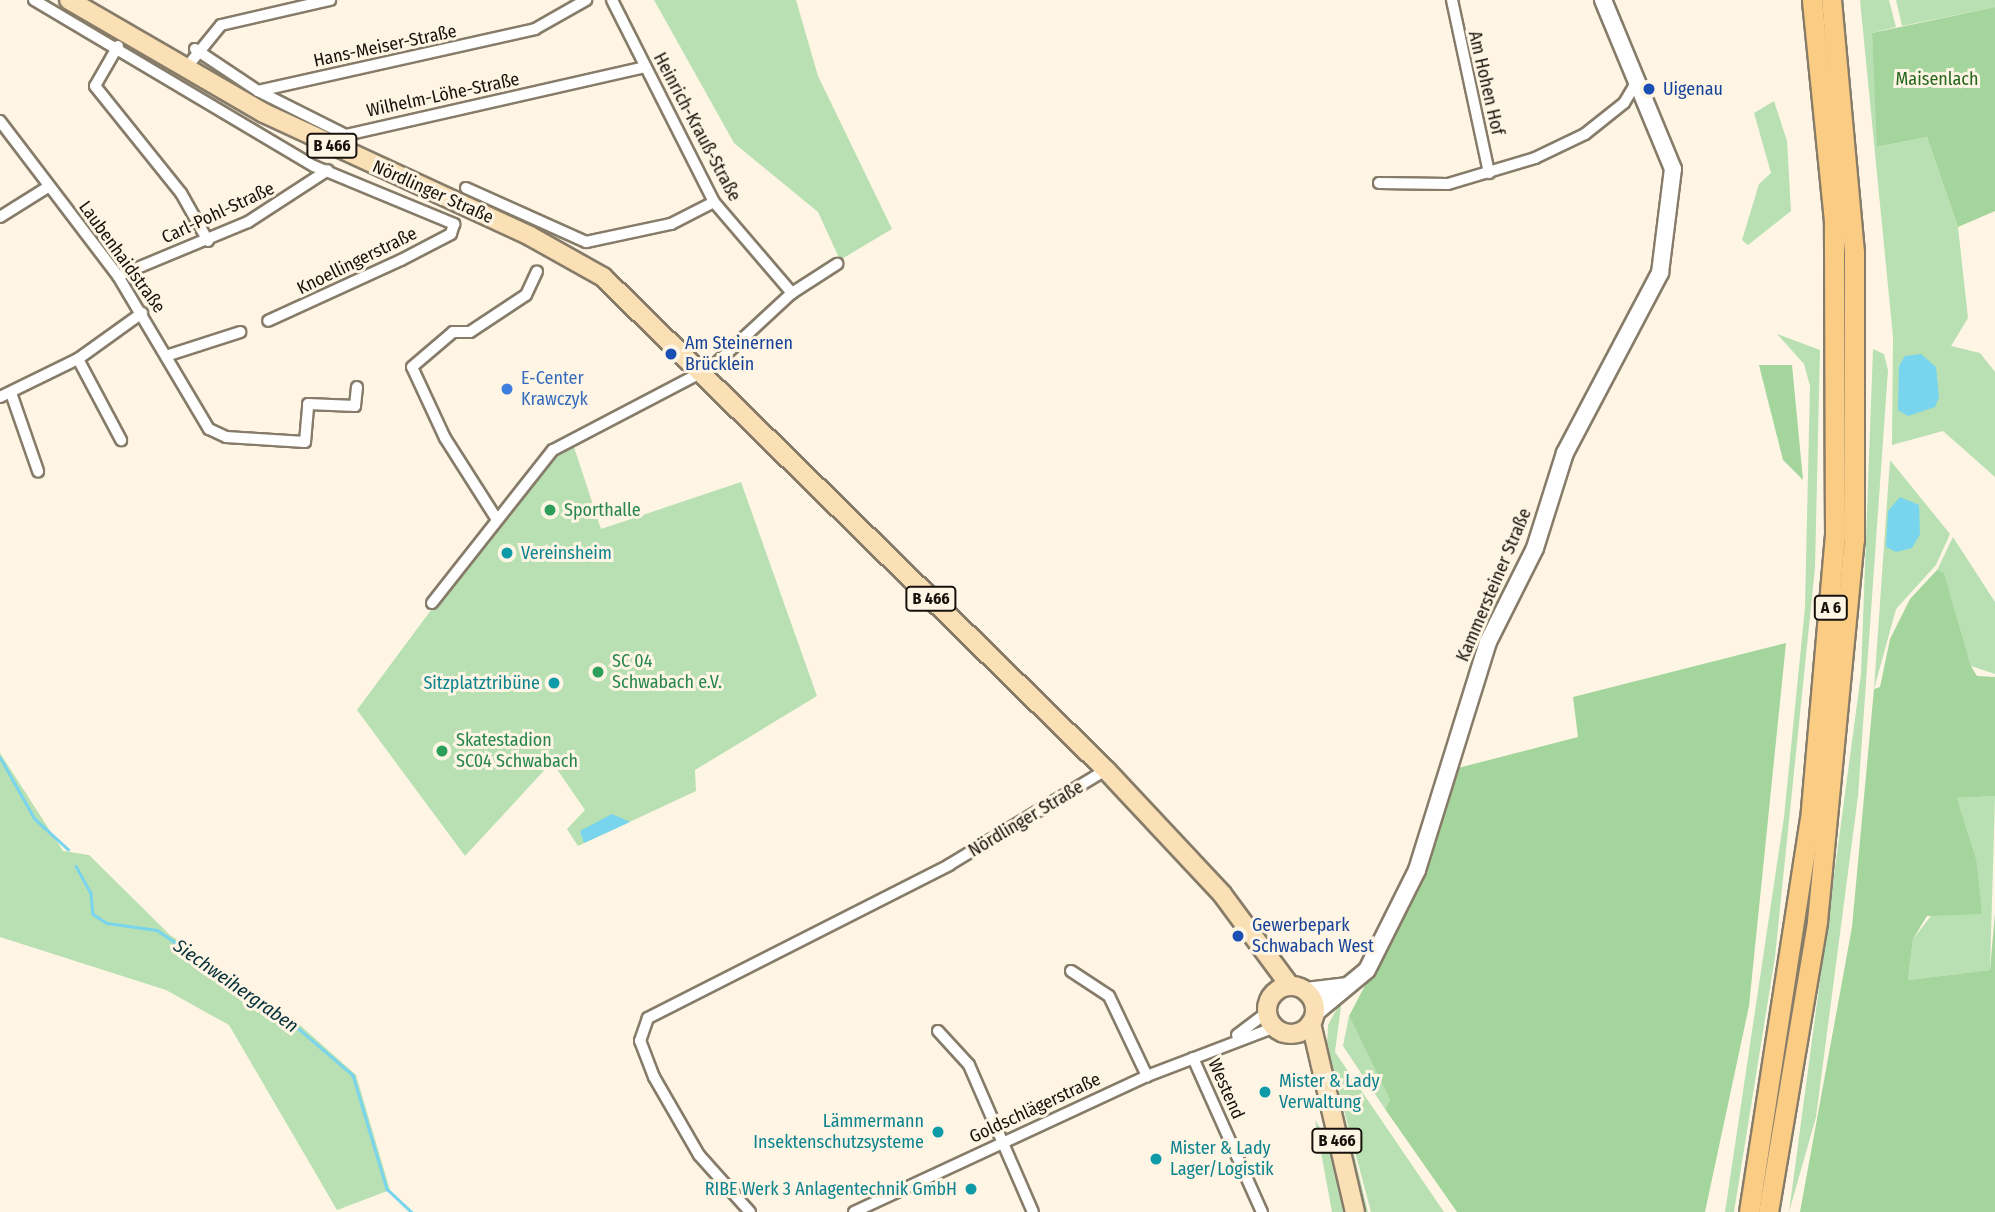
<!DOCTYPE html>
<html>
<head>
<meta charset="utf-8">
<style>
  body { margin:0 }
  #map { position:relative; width:1995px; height:1212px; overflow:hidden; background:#fef5e4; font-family:"Fira Sans Condensed",sans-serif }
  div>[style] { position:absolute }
  .green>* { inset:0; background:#b8e0b2 }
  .forest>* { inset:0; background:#a3d59c }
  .water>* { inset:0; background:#79d4ed }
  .stream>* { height:2.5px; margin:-1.25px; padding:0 1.25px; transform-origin:1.25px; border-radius:1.25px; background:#79d4ed }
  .roads { filter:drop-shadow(2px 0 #867c69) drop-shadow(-2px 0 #867c69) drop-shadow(0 2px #867c69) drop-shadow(0 -2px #867c69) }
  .street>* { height:10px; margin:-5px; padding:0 5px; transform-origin:5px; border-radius:5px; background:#fff }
  .secondary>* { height:16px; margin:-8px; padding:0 8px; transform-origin:8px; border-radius:8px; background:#fff }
  .primary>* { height:18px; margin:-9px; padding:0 9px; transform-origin:9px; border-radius:9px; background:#fce0b5 }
  .primary>.ring { margin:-9px; padding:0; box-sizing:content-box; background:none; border:18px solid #fce0b5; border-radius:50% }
  .highway>* { height:19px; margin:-9.5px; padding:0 9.5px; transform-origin:9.5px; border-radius:9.5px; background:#facc84 }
  .dots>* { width:19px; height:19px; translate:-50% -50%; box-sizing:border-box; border:4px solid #fef5e4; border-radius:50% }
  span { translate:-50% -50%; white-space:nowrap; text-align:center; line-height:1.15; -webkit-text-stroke:6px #fef5e4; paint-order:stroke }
  .shield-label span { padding:2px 5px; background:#fef5e4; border:2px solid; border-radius:5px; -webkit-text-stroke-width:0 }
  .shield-label { font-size:16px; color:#17130c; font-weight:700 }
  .street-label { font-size:18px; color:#17130c }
  .park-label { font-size:18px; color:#25661e }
  .transit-label { font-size:18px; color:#164399 }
  .left { translate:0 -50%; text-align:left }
  .shop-label { font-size:18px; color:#366cbe }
  .leisure-label { font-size:18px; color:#27864d }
  .culture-label { font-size:18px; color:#0d838f }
  .right { translate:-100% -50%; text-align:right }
  .water-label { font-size:19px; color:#04313c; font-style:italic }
</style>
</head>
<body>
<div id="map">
  <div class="green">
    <i style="clip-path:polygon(654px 0,796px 0,818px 76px,892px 229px,840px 260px,818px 212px,734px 143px)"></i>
    <i style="clip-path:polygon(1860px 0,1889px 0,1896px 27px,1872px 33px,1878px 147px,1927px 137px,1958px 227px,1968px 318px,1951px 346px,1980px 353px,1995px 372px,1995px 477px,1943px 431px,1892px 445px,1893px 337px)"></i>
    <i style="clip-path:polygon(1896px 0,1995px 0,1995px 7px,1902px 26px)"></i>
    <i style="clip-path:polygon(1774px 101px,1787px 141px,1791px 211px,1748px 245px,1742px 240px,1759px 184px,1771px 173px,1754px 113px)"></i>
    <i style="clip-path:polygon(1777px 334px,1820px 350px,1815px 568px,1775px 957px,1734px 1212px,1725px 1212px,1784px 817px,1805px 607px,1810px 386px,1804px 364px)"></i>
    <i style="clip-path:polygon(1873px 349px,1884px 354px,1888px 370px,1858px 796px,1816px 1117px,1789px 1212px,1861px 674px)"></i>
    <i style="clip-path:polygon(573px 444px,601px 529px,741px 482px,817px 696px,695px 770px,696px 791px,578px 846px,567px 829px,585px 810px,552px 762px,465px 856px,357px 710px,531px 475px)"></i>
    <i style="clip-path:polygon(1890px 460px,1950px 534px,1936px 565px,1896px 609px,1874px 689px)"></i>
    <i style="clip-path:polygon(1953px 537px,1995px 602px,1995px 674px,1971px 666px,1944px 574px,1937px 570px)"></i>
    <i style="clip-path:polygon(0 753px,63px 851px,89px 855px,170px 935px,292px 1018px,356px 1075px,390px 1190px,337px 1210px,229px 1025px,166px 990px,0 937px)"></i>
    <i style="clip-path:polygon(1995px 796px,1990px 970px,1908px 980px,1913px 939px,1976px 858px,1957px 798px)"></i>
    <i style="clip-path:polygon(1342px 999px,1335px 1052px,1444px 1212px,1371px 1212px,1327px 1046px,1328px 1025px)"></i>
    <i style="clip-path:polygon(1349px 1016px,1390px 1100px,1385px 1109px,1343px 1046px)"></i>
    <i style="clip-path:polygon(1324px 1053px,1337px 1084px,1368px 1212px,1363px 1212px)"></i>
    <i style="clip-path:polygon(1315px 1120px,1331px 1145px,1349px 1212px,1332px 1212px)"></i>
  </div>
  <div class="forest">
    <i style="clip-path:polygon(1995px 7px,1995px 211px,1958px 227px,1927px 137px,1877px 147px,1872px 33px)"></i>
    <i style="clip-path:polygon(1759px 365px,1792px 365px,1803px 480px,1783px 460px)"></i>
    <i style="clip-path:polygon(1937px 570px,1944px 573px,1971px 666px,1977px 676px,1995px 677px,1995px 796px,1957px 798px,1976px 858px,1982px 914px,1927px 916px,1913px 939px,1908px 980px,1990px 970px,1995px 913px,1995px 1212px,1800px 1212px,1852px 927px,1874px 689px,1880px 687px,1890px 639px,1910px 599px)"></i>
    <i style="clip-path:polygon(1786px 643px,1749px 1006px,1705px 1212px,1457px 1212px,1385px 1109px,1390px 1100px,1349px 1016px,1392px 934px,1454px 769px,1578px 737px,1573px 697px)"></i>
  </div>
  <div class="water">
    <i style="clip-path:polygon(1921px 354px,1936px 367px,1939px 397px,1935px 407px,1908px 416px,1898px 410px,1899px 366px,1905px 356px)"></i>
    <i style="clip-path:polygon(1900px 497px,1919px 505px,1920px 534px,1912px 548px,1896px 552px,1886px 547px,1888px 511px)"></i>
    <i style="clip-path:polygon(612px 814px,630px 822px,584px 843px,580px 831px)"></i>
  </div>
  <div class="stream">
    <i style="left:0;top:757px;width:71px;rotate:60.6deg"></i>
    <i style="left:35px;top:819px;width:45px;rotate:42.3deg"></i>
    <i style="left:76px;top:866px;width:31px;rotate:61deg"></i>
    <i style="left:91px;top:893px;width:21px;rotate:85deg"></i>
    <i style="left:93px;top:914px;width:17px;rotate:33deg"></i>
    <i style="left:107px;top:923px;width:50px;rotate:8deg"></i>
    <i style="left:157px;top:930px;width:155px;rotate:34.2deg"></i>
    <i style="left:285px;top:1017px;width:89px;rotate:40.5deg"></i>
    <i style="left:353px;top:1075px;width:119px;rotate:73.4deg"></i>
    <i style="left:387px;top:1189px;width:34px;rotate:43deg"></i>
  </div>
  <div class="roads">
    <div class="street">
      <i style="left:34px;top:0;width:326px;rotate:30.7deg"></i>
      <i style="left:314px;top:166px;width:152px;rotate:22.5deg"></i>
      <i style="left:454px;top:224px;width:10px;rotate:107deg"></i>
      <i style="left:451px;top:234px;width:56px;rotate:152.5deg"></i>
      <i style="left:401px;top:260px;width:146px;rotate:155.4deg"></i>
      <i style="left:612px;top:0;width:226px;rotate:63.2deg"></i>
      <i style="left:714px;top:202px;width:120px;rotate:49.4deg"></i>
      <i style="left:1452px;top:0;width:177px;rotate:77.9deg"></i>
      <i style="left:118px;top:46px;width:46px;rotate:119.9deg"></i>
      <i style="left:95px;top:86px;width:137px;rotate:51.2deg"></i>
      <i style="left:181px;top:193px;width:55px;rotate:60.6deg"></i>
      <i style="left:195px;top:49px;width:76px;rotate:33.7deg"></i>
      <i style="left:258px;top:91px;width:98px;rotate:26.6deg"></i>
      <i style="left:346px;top:135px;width:307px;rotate:-12.8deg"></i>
      <i style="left:186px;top:68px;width:55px;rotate:-50.9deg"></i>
      <i style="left:221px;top:25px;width:112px;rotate:-12.9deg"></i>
      <i style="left:258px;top:91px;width:284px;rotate:-12.6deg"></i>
      <i style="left:535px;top:29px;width:59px;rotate:-29.6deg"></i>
      <i style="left:0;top:121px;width:195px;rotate:52.7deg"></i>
      <i style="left:118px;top:276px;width:178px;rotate:59.3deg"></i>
      <i style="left:209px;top:429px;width:19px;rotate:25deg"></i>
      <i style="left:226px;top:437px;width:79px;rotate:3.6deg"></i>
      <i style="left:305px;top:442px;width:38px;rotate:-85deg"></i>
      <i style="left:308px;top:404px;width:47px;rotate:2.4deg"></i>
      <i style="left:355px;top:406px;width:19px;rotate:-84deg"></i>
      <i style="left:1379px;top:183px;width:69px;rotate:0.8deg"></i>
      <i style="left:1448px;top:184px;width:91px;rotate:-16.6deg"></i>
      <i style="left:1535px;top:158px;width:55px;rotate:-25.6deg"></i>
      <i style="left:1585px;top:134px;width:50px;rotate:-38.5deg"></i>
      <i style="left:1624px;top:103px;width:27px;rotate:-59deg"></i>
      <i style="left:466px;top:188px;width:132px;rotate:24.2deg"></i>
      <i style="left:586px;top:242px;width:87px;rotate:-12deg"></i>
      <i style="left:671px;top:224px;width:48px;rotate:-27.1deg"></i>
      <i style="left:0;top:217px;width:57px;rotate:-32deg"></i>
      <i style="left:118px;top:276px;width:141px;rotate:-22.6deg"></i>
      <i style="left:248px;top:222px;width:95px;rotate:-33deg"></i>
      <i style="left:169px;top:355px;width:75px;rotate:-17.9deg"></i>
      <i style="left:78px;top:359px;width:92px;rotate:62deg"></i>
      <i style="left:11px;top:393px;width:83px;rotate:70.9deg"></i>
      <i style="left:0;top:397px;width:87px;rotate:-26deg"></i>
      <i style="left:78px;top:359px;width:79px;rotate:-35.7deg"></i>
      <i style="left:496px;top:518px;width:95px;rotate:-122.5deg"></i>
      <i style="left:445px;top:438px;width:78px;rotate:-114.9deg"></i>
      <i style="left:412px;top:367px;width:54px;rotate:-40.5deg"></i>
      <i style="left:453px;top:332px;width:17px"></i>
      <i style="left:470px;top:332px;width:67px;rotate:-33.5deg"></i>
      <i style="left:526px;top:295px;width:26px;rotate:-65deg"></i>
      <i style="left:432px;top:603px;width:195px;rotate:-51.7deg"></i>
      <i style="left:553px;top:450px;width:179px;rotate:-27.6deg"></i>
      <i style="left:712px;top:367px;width:109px;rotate:-42.8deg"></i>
      <i style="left:792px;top:293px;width:54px;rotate:-32.8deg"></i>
      <i style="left:1071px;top:971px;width:45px;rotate:33.3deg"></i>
      <i style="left:1109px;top:996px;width:89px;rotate:64.6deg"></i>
      <i style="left:938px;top:1031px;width:46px;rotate:47.6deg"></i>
      <i style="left:969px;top:1065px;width:160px;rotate:66.5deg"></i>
      <i style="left:1237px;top:1035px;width:39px;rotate:-37deg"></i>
      <i style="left:1193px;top:1058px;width:169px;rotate:65.9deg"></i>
      <i style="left:750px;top:1212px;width:76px;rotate:-131.8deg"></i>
      <i style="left:699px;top:1155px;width:90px;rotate:-120deg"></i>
      <i style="left:654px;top:1077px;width:39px;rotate:-111deg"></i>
      <i style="left:640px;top:1041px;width:24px;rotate:-71deg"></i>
      <i style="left:648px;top:1018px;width:338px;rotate:-26.9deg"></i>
      <i style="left:949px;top:865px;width:184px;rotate:-31.2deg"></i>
      <i style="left:854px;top:1212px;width:323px;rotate:-24.9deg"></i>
      <i style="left:1147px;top:1076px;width:137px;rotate:-20.9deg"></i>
    </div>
    <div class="secondary">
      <i style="left:1306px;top:991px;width:38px;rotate:-7deg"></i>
      <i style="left:1315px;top:1013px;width:67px;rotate:-39.6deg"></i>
      <i style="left:1367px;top:970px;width:112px;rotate:-63.4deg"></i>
      <i style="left:1417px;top:870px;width:239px;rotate:-72.7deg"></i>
      <i style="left:1488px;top:642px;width:105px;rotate:-63.4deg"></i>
      <i style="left:1535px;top:548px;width:100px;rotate:-72.5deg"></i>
      <i style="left:1565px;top:453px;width:204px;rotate:-62.2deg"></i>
      <i style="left:1660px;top:273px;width:105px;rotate:-82.9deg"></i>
      <i style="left:1673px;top:169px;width:183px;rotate:-112.5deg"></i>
    </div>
    <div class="primary">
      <i style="left:69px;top:0;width:225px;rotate:30.1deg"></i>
      <i style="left:264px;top:113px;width:293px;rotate:24.8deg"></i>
      <i style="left:530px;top:236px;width:84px;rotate:29.3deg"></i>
      <i style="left:603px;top:277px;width:704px;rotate:44.42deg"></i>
      <i style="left:1106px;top:770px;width:170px;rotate:46.9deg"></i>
      <i style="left:1222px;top:894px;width:114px;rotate:53.5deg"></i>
      <i class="ring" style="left:1267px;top:986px;width:30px;height:30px"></i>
      <i style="left:1311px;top:1023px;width:194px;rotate:76.9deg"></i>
    </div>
    <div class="highway">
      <i style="left:1749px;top:1212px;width:397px;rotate:-81.2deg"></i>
      <i style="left:1810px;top:820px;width:284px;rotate:-85deg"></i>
      <i style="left:1835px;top:537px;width:316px;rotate:-90.2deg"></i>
      <i style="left:1834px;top:221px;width:222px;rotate:-95.7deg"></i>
      <i style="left:1768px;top:1212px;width:295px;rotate:-80.4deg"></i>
      <i style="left:1817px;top:921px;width:383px;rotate:-84.5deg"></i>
      <i style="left:1854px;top:540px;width:288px;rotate:-90deg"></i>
      <i style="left:1854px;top:252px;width:253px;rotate:-95.2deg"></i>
    </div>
  </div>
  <div class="dots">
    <i style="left:1649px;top:89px;background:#1a4fb4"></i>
    <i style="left:671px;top:354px;background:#1a4fb4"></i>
    <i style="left:507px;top:389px;background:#3f7fe0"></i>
    <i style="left:550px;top:510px;background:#2e9e5b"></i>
    <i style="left:507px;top:553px;background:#0f9aa8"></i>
    <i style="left:598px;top:672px;background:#2e9e5b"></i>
    <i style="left:554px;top:683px;background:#0f9aa8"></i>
    <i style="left:442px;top:751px;background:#2e9e5b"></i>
    <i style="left:1238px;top:936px;background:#1a4fb4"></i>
    <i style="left:1265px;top:1092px;background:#0f9aa8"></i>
    <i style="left:938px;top:1132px;background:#0f9aa8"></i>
    <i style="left:1156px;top:1159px;background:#0f9aa8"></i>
    <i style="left:971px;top:1189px;background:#0f9aa8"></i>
  </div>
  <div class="shield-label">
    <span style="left:332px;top:146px">B 466</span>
    <span style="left:931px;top:599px">B 466</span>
    <span style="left:1831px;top:608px">A 6</span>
    <span style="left:1337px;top:1141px">B 466</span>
  </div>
  <div class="street-label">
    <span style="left:385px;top:46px;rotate:-12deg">Hans-Meiser-Straße</span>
    <span style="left:1486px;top:83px;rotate:77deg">Am Hohen Hof</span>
    <span style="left:443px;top:95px;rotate:-12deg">Wilhelm-Löhe-Straße</span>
    <span style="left:697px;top:127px;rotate:62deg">Heinrich-Krauß-Straße</span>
    <span style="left:433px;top:192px;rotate:24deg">Nördlinger Straße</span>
    <span style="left:218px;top:213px;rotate:-25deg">Carl-Pohl-Straße</span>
    <span style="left:122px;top:257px;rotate:54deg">Laubenhaidstraße</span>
    <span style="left:357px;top:261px;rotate:-26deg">Knoellingerstraße</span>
    <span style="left:1494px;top:585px;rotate:-67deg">Kammersteiner Straße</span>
    <span style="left:1026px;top:819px;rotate:-31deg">Nördlinger Straße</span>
    <span style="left:1226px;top:1089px;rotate:66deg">Westend</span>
    <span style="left:1035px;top:1108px;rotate:-25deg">Goldschlägerstraße</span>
  </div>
  <div class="park-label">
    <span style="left:1937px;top:79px">Maisenlach</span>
  </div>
  <div class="transit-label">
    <span class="left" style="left:1663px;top:89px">Uigenau</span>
    <span class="left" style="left:685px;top:354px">Am Steinernen<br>Brücklein</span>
    <span class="left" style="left:1252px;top:936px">Gewerbepark<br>Schwabach West</span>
  </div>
  <div class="shop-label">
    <span class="left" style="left:521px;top:389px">E-Center<br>Krawczyk</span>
  </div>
  <div class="leisure-label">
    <span class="left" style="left:564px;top:510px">Sporthalle</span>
    <span class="left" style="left:612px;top:672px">SC 04<br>Schwabach e.V.</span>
    <span class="left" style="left:456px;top:751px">Skatestadion<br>SC04 Schwabach</span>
  </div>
  <div class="culture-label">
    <span class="left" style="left:521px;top:553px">Vereinsheim</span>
    <span class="right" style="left:540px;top:683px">Sitzplatztribüne</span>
    <span class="left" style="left:1279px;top:1092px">Mister &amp; Lady<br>Verwaltung</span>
    <span class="right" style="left:924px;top:1132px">Lämmermann<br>Insektenschutzsysteme</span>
    <span class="left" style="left:1170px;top:1159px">Mister &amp; Lady<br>Lager/Logistik</span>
    <span class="right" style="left:957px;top:1189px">RIBE Werk 3 Anlagentechnik GmbH</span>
  </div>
  <div class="water-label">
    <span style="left:236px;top:986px;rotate:35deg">Siechweihergraben</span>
  </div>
</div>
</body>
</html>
